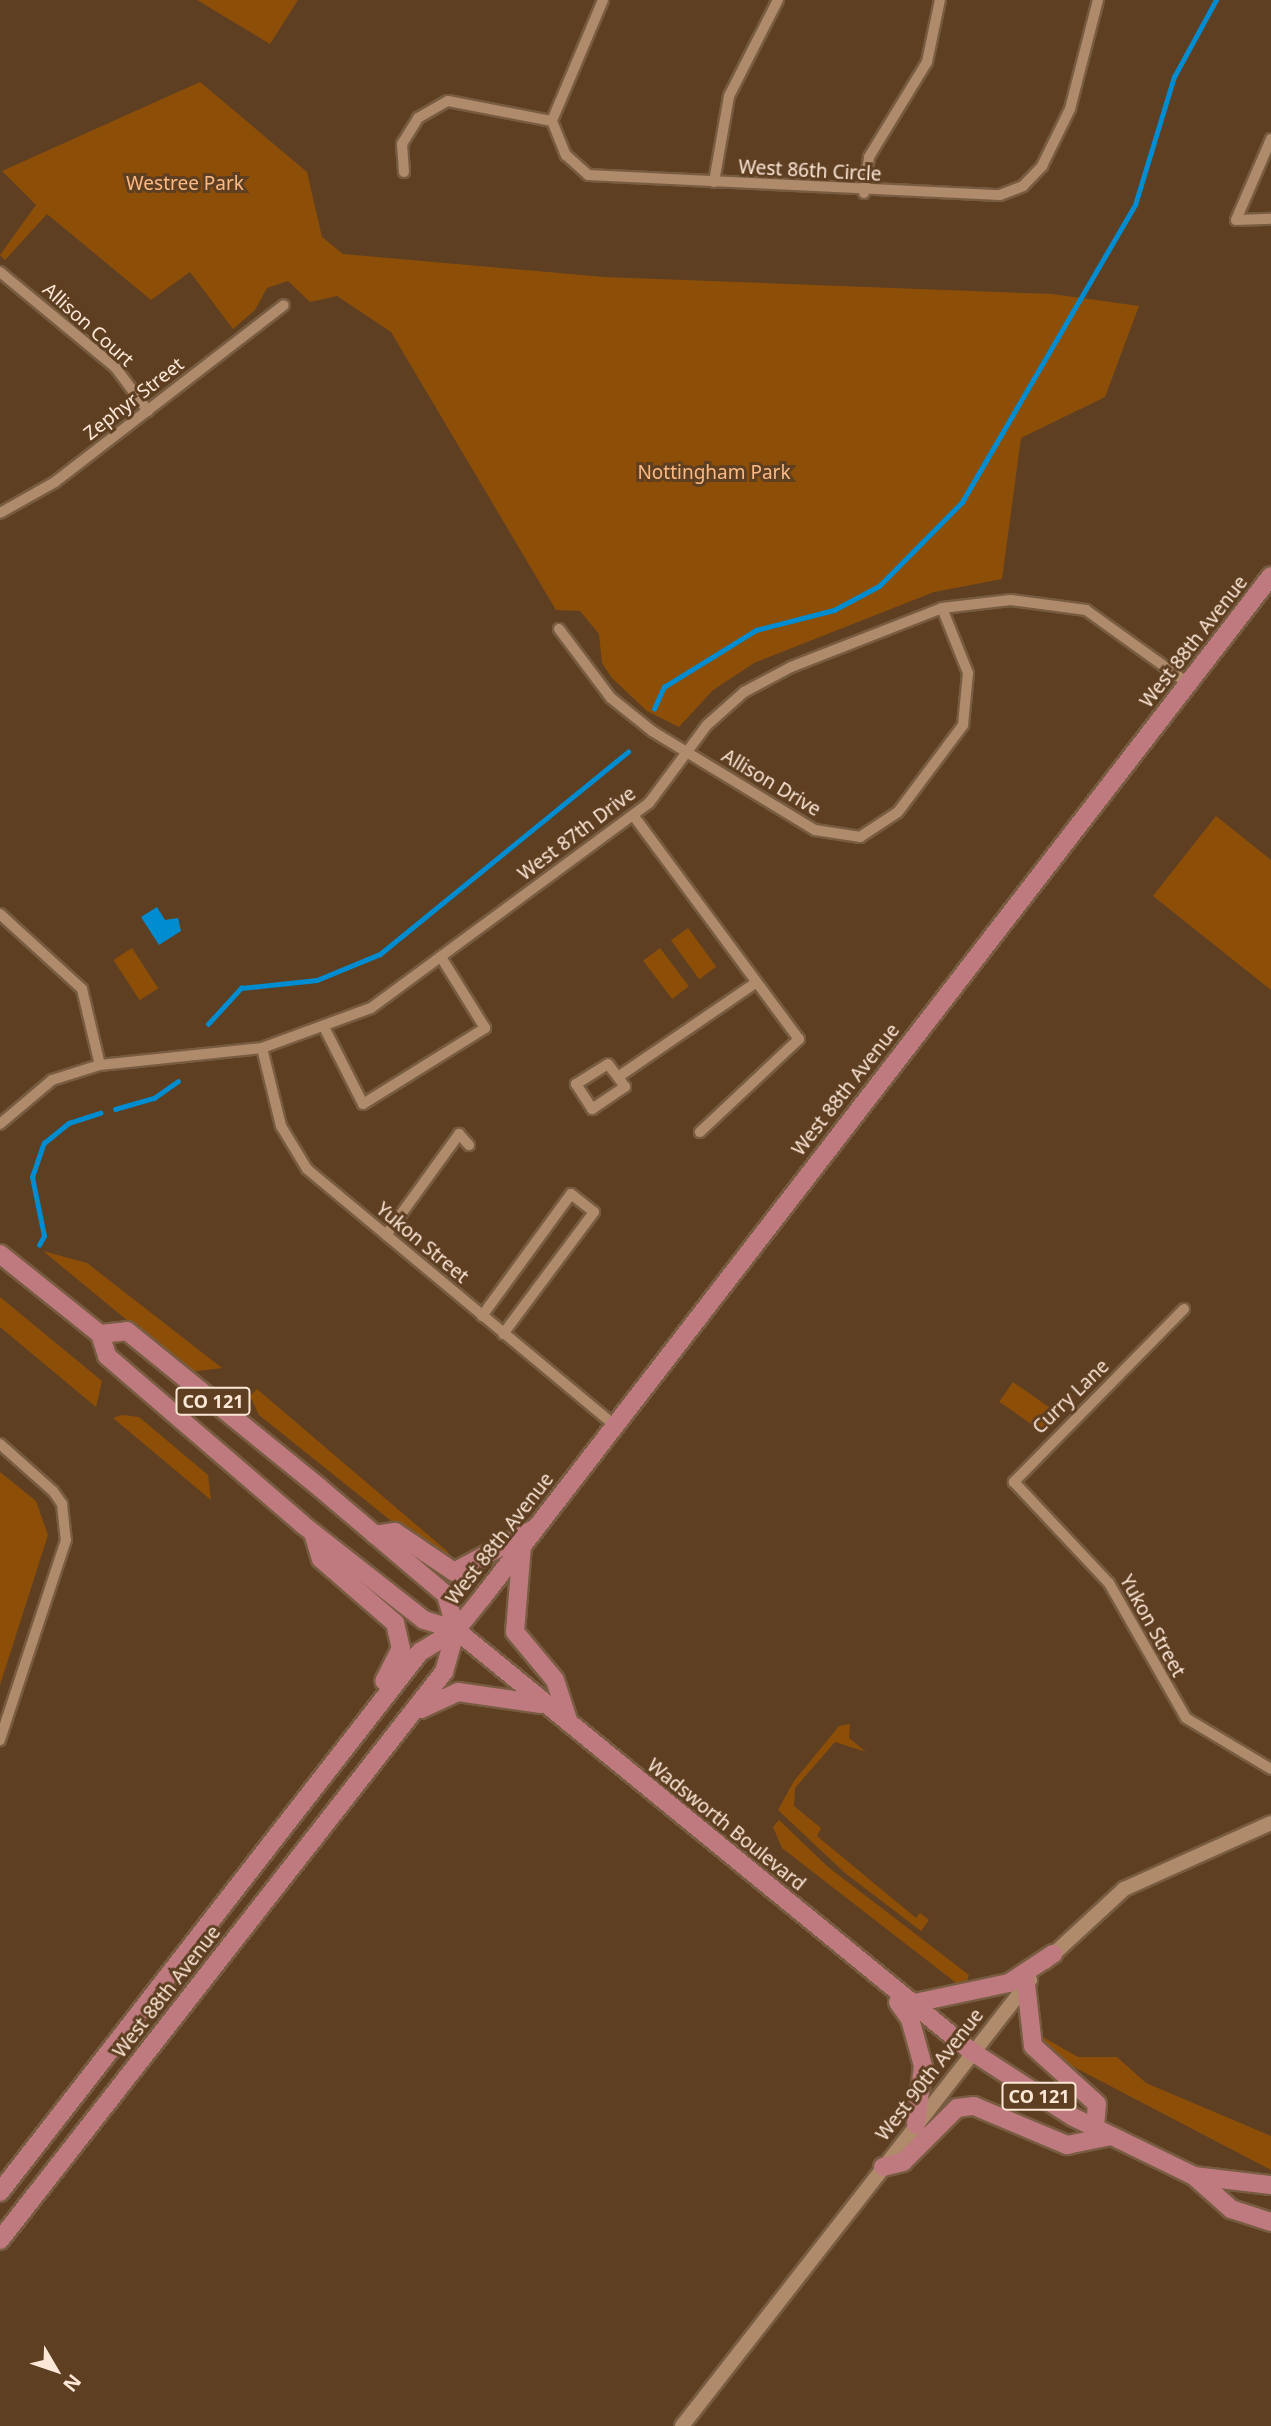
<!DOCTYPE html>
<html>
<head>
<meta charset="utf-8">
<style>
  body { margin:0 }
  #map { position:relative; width:1271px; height:2426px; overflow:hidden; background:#5f3f22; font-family:"Noto Sans",sans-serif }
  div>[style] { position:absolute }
  .green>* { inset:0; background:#8d4f08; transform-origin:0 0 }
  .water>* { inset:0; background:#008cd0 }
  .stream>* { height:4.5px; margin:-2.25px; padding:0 2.25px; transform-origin:2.25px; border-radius:2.25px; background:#008cd0 }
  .roads { filter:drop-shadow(2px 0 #775c41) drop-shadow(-2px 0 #775c41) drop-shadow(0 2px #775c41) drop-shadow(0 -2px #775c41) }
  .minor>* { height:10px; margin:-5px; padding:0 5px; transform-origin:5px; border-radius:5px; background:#af8a6b }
  .tertiary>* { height:14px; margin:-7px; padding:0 7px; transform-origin:7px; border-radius:7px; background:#af8a6b }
  .primary>* { height:18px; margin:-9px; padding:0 9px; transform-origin:9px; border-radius:9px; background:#bf7a7f }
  span { translate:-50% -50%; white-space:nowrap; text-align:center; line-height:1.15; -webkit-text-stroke:6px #5f3f22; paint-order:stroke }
  .shield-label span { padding:2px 5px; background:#5f3f22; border:2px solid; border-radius:5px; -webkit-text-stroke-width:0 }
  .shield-label { font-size:18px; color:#fde8d8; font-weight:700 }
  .street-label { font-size:19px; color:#fde8d8 }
  .park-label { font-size:19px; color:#fbba83 }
  .north { position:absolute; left:21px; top:2335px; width:70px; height:70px; -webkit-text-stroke:5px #5f3f22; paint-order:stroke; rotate:129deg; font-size:19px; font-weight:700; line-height:28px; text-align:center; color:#fde8d8 }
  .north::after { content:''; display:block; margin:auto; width:24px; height:32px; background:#fde8d8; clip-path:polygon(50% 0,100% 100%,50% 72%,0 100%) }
</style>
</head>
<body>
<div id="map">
  <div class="green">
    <i style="clip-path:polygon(197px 0,298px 0,270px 44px)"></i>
    <i style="clip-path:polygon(200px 82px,307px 172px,322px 237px,343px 254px,604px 277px,1052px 294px,1139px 306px,1105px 397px,1021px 438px,1002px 579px,934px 592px,754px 663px,713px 690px,679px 727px,647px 711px,612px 678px,602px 663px,599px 634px,580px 611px,556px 610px,391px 332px,337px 296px,310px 302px,288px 281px,267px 288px,255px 310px,233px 329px,190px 272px,151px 300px,47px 214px,5px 260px,0 255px,36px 205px,2px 171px)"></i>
    <i style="clip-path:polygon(1216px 816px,1271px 860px,1271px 990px,1153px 896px)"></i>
    <i style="left:688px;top:928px;width:48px;height:21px;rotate:54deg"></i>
    <i style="left:132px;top:948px;width:48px;height:22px;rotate:57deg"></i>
    <i style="left:660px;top:948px;width:48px;height:21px;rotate:53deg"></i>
    <i style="clip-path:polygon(43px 1251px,87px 1263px,222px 1368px,190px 1372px)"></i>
    <i style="clip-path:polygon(0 1297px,102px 1381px,96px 1407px,0 1327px)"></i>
    <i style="left:1013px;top:1382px;width:54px;height:24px;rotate:35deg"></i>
    <i style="clip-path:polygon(257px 1389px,448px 1552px,450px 1559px,430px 1552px,259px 1415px,250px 1396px)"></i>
    <i style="clip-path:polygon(122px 1415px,139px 1417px,208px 1475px,211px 1500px,113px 1418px)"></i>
    <i style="clip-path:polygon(0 1472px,36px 1501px,48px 1535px,0 1685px)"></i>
    <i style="clip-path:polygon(850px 1724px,849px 1738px,866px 1752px,835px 1742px,795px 1788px,794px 1806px,821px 1828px,817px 1836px,916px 1918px,920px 1913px,929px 1920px,921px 1931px,845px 1873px,778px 1810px,794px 1781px,839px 1726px)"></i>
    <i style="clip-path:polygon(779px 1820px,828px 1867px,969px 1975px,964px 1989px,782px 1848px,773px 1827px)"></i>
    <i style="clip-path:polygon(1041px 2036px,1078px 2057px,1117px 2057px,1146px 2083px,1271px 2136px,1271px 2170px,1051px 2055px)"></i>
  </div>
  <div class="water">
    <i style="clip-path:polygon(157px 907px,165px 920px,178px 918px,181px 931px,159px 945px,141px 917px)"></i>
  </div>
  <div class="stream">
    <i style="left:654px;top:709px;width:24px;rotate:-66deg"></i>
    <i style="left:664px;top:687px;width:108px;rotate:-31.8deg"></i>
    <i style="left:756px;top:630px;width:81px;rotate:-14.4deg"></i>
    <i style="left:834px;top:610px;width:51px;rotate:-28.1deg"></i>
    <i style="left:879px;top:586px;width:118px;rotate:-45.3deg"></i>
    <i style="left:962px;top:502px;width:344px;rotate:-59.8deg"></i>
    <i style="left:1135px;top:205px;width:134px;rotate:-73.1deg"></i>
    <i style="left:1174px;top:77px;width:88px;rotate:-61.4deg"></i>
    <i style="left:208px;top:1024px;width:49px;rotate:-47.5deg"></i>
    <i style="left:241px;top:988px;width:76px;rotate:-6deg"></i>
    <i style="left:317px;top:980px;width:68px;rotate:-22.4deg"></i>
    <i style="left:380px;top:954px;width:320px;rotate:-39.2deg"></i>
    <i style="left:115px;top:1109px;width:41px;rotate:-15.8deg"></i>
    <i style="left:154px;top:1098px;width:29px;rotate:-35deg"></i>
    <i style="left:39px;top:1245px;width:10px;rotate:-61deg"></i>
    <i style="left:44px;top:1236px;width:60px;rotate:-101.5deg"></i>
    <i style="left:32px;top:1177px;width:36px;rotate:-71deg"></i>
    <i style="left:44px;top:1143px;width:32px;rotate:-39deg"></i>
    <i style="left:69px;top:1123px;width:33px;rotate:-18deg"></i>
  </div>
  <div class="roads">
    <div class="minor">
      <i style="left:603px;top:0;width:131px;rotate:112.9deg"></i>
      <i style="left:552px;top:121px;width:37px;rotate:68deg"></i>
      <i style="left:566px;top:155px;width:30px;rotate:42deg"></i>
      <i style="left:588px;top:175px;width:412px;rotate:2.8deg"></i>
      <i style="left:1000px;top:195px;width:25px;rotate:-21deg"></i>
      <i style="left:1023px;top:186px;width:28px;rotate:-46deg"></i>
      <i style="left:1042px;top:166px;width:64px;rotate:-63.8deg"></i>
      <i style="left:1070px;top:109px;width:113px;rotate:-75.6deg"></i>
      <i style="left:1271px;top:139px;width:88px;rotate:113.4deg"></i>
      <i style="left:1236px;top:220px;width:35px;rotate:-2deg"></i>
      <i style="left:404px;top:172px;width:28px;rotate:-94deg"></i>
      <i style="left:402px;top:144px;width:31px;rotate:-58deg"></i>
      <i style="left:418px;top:118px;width:34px;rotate:-30deg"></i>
      <i style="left:448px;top:101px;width:106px;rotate:10.9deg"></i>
      <i style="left:714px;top:182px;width:87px;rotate:-80.1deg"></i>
      <i style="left:729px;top:96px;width:108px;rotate:-63deg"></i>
      <i style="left:864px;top:193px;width:36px;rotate:-82deg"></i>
      <i style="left:869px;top:157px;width:111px;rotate:-58.6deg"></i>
      <i style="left:927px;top:62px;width:63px;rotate:-78.2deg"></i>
      <i style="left:0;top:272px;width:149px;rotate:39.6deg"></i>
      <i style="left:115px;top:367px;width:55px;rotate:53.1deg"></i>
      <i style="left:0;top:513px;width:63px;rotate:-29.4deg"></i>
      <i style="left:55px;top:482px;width:289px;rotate:-37.7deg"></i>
      <i style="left:559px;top:629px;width:86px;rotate:53deg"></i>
      <i style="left:611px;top:698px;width:53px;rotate:38.8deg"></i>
      <i style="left:652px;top:731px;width:191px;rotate:31.3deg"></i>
      <i style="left:815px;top:830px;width:46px;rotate:8.8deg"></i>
      <i style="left:860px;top:837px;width:45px;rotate:-33.3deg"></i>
      <i style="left:898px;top:812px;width:109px;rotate:-53.2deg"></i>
      <i style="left:963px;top:725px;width:52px;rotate:-84.5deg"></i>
      <i style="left:968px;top:673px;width:70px;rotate:-111.8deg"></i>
      <i style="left:633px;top:815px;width:279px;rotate:53.5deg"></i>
      <i style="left:799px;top:1039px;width:136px;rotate:136.8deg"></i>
      <i style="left:0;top:914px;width:111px;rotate:42.4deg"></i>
      <i style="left:82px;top:989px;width:78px;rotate:76.7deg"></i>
      <i style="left:325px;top:1029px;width:84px;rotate:63.1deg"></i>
      <i style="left:363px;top:1104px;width:144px;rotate:-31.9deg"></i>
      <i style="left:485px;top:1028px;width:84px;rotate:-121.8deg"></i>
      <i style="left:262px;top:1048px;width:80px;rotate:76.3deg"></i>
      <i style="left:281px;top:1126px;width:50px;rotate:58.8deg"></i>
      <i style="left:307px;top:1169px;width:401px;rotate:39.8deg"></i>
      <i style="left:618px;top:1077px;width:16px;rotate:-128deg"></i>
      <i style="left:608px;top:1064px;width:38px;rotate:148deg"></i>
      <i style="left:576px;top:1084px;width:30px;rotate:57deg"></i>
      <i style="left:592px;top:1109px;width:40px;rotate:-34deg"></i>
      <i style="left:625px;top:1087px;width:12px;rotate:-125deg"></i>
      <i style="left:618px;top:1077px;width:165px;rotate:-34.4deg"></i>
      <i style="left:0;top:1124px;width:68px;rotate:-40.2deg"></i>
      <i style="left:52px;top:1080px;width:50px;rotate:-17.4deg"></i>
      <i style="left:100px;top:1065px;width:163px;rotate:-6deg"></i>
      <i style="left:262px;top:1048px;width:116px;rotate:-20.2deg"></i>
      <i style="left:371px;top:1008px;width:345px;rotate:-36.4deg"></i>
      <i style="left:649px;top:803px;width:97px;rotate:-53.4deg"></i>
      <i style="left:707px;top:725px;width:50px;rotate:-41.7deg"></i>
      <i style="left:744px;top:692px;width:53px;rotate:-28deg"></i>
      <i style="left:791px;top:667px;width:162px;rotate:-21.3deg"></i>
      <i style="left:942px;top:608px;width:69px;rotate:-6.6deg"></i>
      <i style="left:1011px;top:600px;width:76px;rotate:7.6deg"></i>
      <i style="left:1086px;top:610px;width:127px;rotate:35.7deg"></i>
      <i style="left:386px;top:1235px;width:125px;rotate:-54.1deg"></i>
      <i style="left:459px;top:1134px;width:15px;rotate:48deg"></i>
      <i style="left:1184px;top:1309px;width:243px;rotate:134.5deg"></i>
      <i style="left:1014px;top:1482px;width:139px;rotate:46.8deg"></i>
      <i style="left:1109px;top:1583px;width:155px;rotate:60.3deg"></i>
      <i style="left:1186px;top:1718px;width:99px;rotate:31deg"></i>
      <i style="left:482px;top:1316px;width:151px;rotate:-53.9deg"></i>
      <i style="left:571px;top:1194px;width:29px;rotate:38deg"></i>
      <i style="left:594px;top:1212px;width:152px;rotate:126.7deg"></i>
      <i style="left:0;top:1444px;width:71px;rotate:41.6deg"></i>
      <i style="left:53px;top:1491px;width:16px;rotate:55deg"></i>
      <i style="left:62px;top:1504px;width:36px;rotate:84deg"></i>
      <i style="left:66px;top:1540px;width:211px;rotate:108.3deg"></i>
    </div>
    <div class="tertiary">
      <i style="left:1045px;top:1962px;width:108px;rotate:-42.7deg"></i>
      <i style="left:1124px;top:1889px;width:161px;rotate:-24.2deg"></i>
      <i style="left:682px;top:2426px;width:566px;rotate:-52.04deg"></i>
    </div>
    <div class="primary">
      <i style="left:0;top:1254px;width:128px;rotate:38.7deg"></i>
      <i style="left:100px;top:1334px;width:23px;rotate:72deg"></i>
      <i style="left:107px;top:1356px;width:257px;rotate:40.7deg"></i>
      <i style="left:302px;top:1524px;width:155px;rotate:38.2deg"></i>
      <i style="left:424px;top:1620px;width:34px;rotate:17deg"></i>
      <i style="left:456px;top:1630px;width:665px;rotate:39.27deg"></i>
      <i style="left:971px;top:2051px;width:121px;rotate:32.9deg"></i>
      <i style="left:1073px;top:2117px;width:135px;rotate:26deg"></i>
      <i style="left:1194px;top:2176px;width:50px;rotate:41.7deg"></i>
      <i style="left:1231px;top:2209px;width:42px;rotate:18deg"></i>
      <i style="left:100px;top:1334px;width:27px;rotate:-6deg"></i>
      <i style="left:127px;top:1331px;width:249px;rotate:39.1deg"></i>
      <i style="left:320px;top:1488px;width:165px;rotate:40.3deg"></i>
      <i style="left:446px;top:1595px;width:36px;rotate:74deg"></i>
      <i style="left:313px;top:1533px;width:27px;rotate:73deg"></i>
      <i style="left:321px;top:1559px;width:98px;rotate:40.9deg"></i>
      <i style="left:395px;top:1623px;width:26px;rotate:77deg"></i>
      <i style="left:401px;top:1648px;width:37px;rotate:117deg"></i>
      <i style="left:375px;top:1535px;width:20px;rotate:-9deg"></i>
      <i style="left:395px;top:1532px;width:71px;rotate:34.1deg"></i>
      <i style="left:454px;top:1572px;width:91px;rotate:-28.3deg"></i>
      <i style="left:522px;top:1545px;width:87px;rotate:94.6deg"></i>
      <i style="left:515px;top:1632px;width:62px;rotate:50.2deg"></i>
      <i style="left:555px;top:1680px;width:45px;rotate:72deg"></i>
      <i style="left:421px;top:1709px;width:41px;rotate:-24.7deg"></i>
      <i style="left:458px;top:1692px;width:84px;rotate:8.2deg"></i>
      <i style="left:1026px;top:1984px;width:62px;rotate:83.6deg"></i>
      <i style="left:1033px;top:2046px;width:86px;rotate:42.2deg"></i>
      <i style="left:1097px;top:2104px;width:23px;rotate:95deg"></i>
      <i style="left:898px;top:2002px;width:21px;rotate:55deg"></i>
      <i style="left:910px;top:2019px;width:49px;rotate:74.5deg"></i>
      <i style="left:923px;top:2066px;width:59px;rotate:96.8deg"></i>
      <i style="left:910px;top:2004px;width:101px;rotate:-12deg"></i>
      <i style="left:1009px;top:1983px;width:53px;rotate:-33.4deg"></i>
      <i style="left:883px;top:2167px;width:21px;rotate:-14deg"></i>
      <i style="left:903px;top:2162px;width:76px;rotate:-45deg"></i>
      <i style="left:957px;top:2108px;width:17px;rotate:-7deg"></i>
      <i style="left:974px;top:2106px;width:101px;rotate:22.8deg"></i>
      <i style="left:1067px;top:2145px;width:45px;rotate:-11.6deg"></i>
      <i style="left:1194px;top:2176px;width:78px;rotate:6.7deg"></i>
      <i style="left:0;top:2192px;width:684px;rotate:-52.13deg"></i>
      <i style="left:420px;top:1652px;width:42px;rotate:-31.4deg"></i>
      <i style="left:456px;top:1630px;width:41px;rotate:-50.9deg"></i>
      <i style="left:482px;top:1598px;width:1291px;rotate:-52.33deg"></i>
      <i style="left:0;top:2240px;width:721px;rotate:-51.99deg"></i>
      <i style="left:444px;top:1672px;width:44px;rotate:-74.1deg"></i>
    </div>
  </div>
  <div class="shield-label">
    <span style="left:213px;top:1401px">CO 121</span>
    <span style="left:1039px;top:2096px">CO 121</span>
  </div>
  <div class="street-label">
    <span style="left:810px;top:171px;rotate:3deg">West 86th Circle</span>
    <span style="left:88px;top:325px;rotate:42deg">Allison Court</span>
    <span style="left:134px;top:399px;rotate:-38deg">Zephyr Street</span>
    <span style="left:1194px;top:642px;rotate:-52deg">West 88th Avenue</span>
    <span style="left:771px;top:783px;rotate:31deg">Allison Drive</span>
    <span style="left:577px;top:834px;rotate:-37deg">West 87th Drive</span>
    <span style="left:846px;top:1090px;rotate:-52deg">West 88th Avenue</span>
    <span style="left:422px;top:1243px;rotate:40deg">Yukon Street</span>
    <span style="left:1071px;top:1397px;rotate:-44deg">Curry Lane</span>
    <span style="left:500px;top:1539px;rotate:-52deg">West 88th Avenue</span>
    <span style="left:1152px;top:1626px;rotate:61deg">Yukon Street</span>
    <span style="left:726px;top:1825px;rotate:39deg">Wadsworth Boulevard</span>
    <span style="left:167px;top:1992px;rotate:-52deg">West 88th Avenue</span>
    <span style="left:930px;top:2075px;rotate:-52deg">West 90th Avenue</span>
  </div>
  <div class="park-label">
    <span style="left:185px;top:184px">Westree Park</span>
    <span style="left:714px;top:473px">Nottingham Park</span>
  </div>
  <div class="north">N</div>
</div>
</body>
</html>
